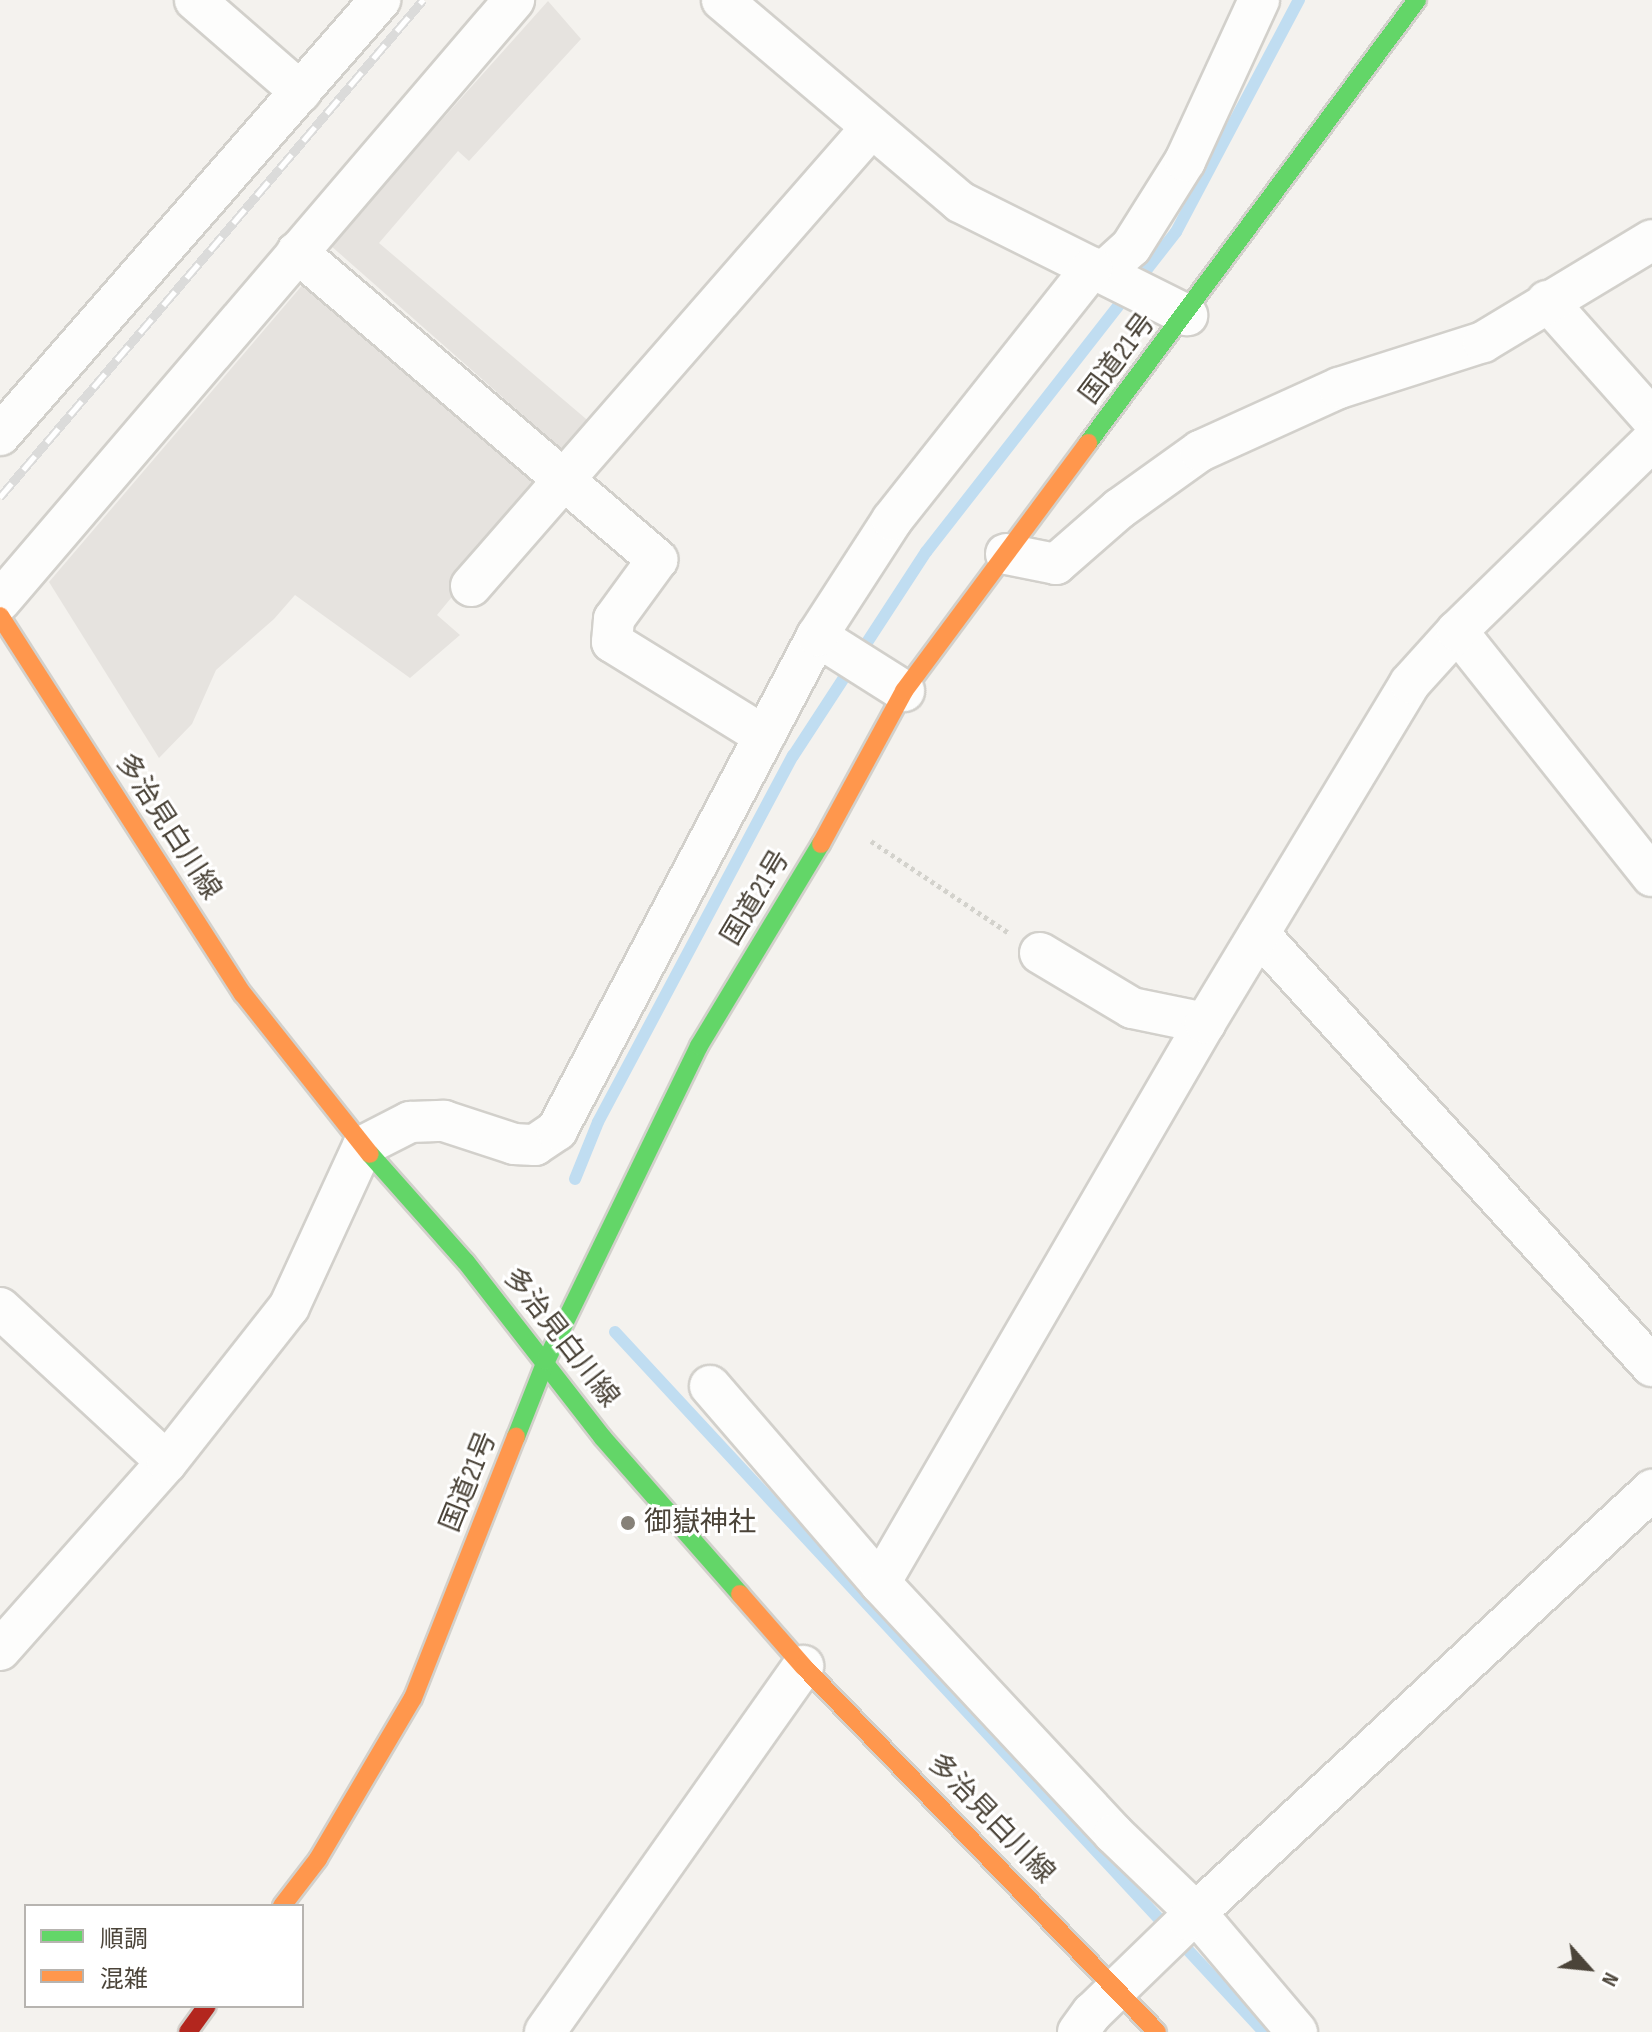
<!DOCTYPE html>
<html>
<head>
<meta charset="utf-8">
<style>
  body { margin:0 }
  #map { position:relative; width:1652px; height:2032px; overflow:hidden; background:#f4f2ee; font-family:"Sofia Sans Condensed","Noto Sans JP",sans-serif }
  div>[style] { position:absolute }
  .parking>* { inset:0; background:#e6e3df }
  .stream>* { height:12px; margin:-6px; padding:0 6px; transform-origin:6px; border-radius:6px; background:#c0ddf1 }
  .path>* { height:5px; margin-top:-2.5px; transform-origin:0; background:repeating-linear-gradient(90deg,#d3d2cc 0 4px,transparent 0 8px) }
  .roads { filter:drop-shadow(2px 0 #d2d0cb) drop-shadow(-2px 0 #d2d0cb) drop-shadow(0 2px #d2d0cb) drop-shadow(0 -2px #d2d0cb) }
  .street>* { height:40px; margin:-20px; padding:0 20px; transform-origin:20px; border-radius:20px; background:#fdfdfc }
  .fast>* { height:18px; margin:-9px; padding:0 9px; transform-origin:9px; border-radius:9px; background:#63d668 }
  .slow>* { height:18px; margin:-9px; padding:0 9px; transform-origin:9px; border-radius:9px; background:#ff974d }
  .jam>* { height:18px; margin:-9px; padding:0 9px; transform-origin:9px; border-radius:9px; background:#b3261e }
  .rail>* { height:9px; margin-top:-4.5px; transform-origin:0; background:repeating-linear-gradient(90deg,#fff 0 18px,#dbdbda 0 36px); box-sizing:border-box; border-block:2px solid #dbdbda }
  .dots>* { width:22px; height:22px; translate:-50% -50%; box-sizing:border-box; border:4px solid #fff; border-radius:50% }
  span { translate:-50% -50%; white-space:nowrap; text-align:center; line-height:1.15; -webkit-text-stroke:6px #fff; paint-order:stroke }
  .street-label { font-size:28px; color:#4b4439 }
  .poi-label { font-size:28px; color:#4b4439 }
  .left { translate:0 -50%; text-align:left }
  .legend { position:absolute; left:24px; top:1904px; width:280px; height:104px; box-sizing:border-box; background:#fff; border:2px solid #b7b4b0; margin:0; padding:10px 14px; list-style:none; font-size:24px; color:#4b4439 }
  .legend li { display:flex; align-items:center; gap:16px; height:40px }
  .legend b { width:40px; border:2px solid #b7b4b0 }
  .north { position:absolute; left:1548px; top:1928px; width:80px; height:80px; -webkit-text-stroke:6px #fff; paint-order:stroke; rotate:117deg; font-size:22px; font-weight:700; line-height:32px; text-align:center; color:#4b4439 }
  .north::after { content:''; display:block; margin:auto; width:28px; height:36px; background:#4b4439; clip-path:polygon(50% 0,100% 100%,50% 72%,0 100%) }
</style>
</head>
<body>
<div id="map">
  <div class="parking">
    <i style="clip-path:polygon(548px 1px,581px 39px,469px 161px,458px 151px,379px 243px,592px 424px,566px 453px,330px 245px)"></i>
    <i style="clip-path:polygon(305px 282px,541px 489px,437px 615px,460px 635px,410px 678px,295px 595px,274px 619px,216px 670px,192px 724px,159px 758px,49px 582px)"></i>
  </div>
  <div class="stream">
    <i style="left:575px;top:1179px;width:61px;rotate:-68deg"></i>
    <i style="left:598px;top:1122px;width:415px;rotate:-62deg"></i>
    <i style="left:793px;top:756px;width:244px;rotate:-56.9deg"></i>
    <i style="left:926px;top:552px;width:406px;rotate:-52deg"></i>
    <i style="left:1176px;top:232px;width:263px;rotate:-62.1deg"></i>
    <i style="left:615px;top:1332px;width:955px;rotate:47.17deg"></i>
  </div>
  <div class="path">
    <i style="left:871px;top:841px;width:166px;rotate:33.7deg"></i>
  </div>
  <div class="roads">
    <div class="street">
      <i style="left:195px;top:0;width:140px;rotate:41deg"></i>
      <i style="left:722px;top:0;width:312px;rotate:40.3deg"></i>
      <i style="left:960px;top:202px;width:254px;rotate:26.5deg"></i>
      <i style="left:297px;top:252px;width:474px;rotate:40.5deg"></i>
      <i style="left:657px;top:560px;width:73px;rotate:126.1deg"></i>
      <i style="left:614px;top:619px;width:23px;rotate:95deg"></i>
      <i style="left:612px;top:642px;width:179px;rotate:31.7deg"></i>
      <i style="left:1102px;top:273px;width:39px;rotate:-42deg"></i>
      <i style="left:1131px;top:247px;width:102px;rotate:-57.9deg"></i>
      <i style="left:1185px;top:161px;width:177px;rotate:-65.3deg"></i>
      <i style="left:1547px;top:301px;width:158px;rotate:48.3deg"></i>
      <i style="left:0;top:435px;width:578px;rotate:-48.86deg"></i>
      <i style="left:1006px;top:554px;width:51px;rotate:11.3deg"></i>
      <i style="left:1056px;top:564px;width:84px;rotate:-41.1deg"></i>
      <i style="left:1119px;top:509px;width:100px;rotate:-35.6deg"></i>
      <i style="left:1200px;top:451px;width:153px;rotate:-24.4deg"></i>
      <i style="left:1339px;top:388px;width:151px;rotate:-17.7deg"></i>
      <i style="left:1483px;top:342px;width:197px;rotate:-31.1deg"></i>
      <i style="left:471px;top:586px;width:608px;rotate:-48.87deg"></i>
      <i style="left:0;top:601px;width:791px;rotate:-49.46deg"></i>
      <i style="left:1457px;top:631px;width:313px;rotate:51.5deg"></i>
      <i style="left:817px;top:636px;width:103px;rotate:32.3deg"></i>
      <i style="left:1259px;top:934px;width:584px;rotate:47.71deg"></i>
      <i style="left:1040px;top:953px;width:107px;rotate:30.9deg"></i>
      <i style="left:1132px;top:1008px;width:75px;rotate:11.6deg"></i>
      <i style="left:0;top:1308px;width:227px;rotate:42.7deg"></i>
      <i style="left:710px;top:1386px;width:260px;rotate:49.2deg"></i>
      <i style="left:880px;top:1583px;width:343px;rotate:47deg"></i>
      <i style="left:1114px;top:1834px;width:114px;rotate:43.9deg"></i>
      <i style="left:1196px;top:1913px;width:156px;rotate:49.7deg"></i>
      <i style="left:880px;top:1583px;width:647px;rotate:-59.87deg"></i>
      <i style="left:1205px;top:1023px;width:397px;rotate:-58.9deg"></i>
      <i style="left:1410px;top:683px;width:70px;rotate:-47.9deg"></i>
      <i style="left:1457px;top:631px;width:272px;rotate:-44.3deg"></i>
      <i style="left:0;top:1650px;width:251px;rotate:-48.4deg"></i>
      <i style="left:167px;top:1462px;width:197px;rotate:-51.8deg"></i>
      <i style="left:289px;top:1307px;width:177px;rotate:-65.3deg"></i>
      <i style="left:363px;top:1146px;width:53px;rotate:-27.1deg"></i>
      <i style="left:410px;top:1122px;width:34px;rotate:-2deg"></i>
      <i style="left:444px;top:1121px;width:74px;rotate:18.2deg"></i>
      <i style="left:514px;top:1144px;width:21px;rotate:3deg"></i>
      <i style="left:535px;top:1145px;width:27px;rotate:-34deg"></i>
      <i style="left:557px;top:1130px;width:558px;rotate:-62.24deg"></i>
      <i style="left:817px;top:636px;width:138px;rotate:-57.1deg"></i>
      <i style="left:892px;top:520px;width:322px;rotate:-51.6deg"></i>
      <i style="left:545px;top:2032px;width:448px;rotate:-54.8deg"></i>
      <i style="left:1078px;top:2032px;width:24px;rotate:-54deg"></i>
      <i style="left:1092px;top:2013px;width:134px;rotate:-44.1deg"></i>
      <i style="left:1188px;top:1920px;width:633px;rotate:-42.82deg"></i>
    </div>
    <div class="fast">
      <i style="left:1088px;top:443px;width:552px;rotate:-53.4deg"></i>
      <i style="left:370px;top:1154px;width:144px;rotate:48.4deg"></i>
      <i style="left:466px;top:1262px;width:223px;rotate:52.1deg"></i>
      <i style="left:603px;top:1438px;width:208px;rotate:48.7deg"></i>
      <i style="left:516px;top:1437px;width:82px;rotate:-68.5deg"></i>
      <i style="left:546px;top:1361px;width:350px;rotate:-64.1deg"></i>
      <i style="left:699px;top:1046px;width:236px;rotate:-58.9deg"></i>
    </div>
    <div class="slow">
      <i style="left:0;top:616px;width:449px;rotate:57.3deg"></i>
      <i style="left:243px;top:994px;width:204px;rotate:51.6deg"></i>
      <i style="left:821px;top:844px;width:174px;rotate:-61.5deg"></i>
      <i style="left:904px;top:691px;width:309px;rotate:-53.4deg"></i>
      <i style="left:740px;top:1594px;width:96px;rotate:48.8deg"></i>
      <i style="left:803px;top:1666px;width:509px;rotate:45.95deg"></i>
      <i style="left:282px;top:1906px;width:59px;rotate:-52.5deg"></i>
      <i style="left:318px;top:1859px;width:187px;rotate:-59.5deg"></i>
      <i style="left:413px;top:1698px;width:281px;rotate:-68.5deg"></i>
    </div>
    <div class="jam">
      <i style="left:188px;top:2032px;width:32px;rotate:-54deg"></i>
    </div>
  </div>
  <div class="rail">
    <i style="left:0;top:497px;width:653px;rotate:-49.6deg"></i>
  </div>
  <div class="dots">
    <i style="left:628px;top:1523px;background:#868178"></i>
  </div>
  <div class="street-label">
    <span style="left:1118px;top:359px;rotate:-53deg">国道21号</span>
    <span style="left:168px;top:827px;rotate:57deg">多治見白川線</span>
    <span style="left:756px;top:898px;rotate:-59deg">国道21号</span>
    <span style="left:561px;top:1338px;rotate:52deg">多治見白川線</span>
    <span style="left:469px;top:1482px;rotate:-68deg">国道21号</span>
    <span style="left:991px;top:1819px;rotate:46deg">多治見白川線</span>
  </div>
  <div class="poi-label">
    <span class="left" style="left:644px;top:1523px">御嶽神社</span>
  </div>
  <ul class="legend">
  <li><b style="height:10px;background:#63d668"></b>順調</li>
  <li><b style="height:10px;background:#ff974d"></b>混雑</li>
  </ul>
  <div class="north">N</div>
</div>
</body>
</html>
